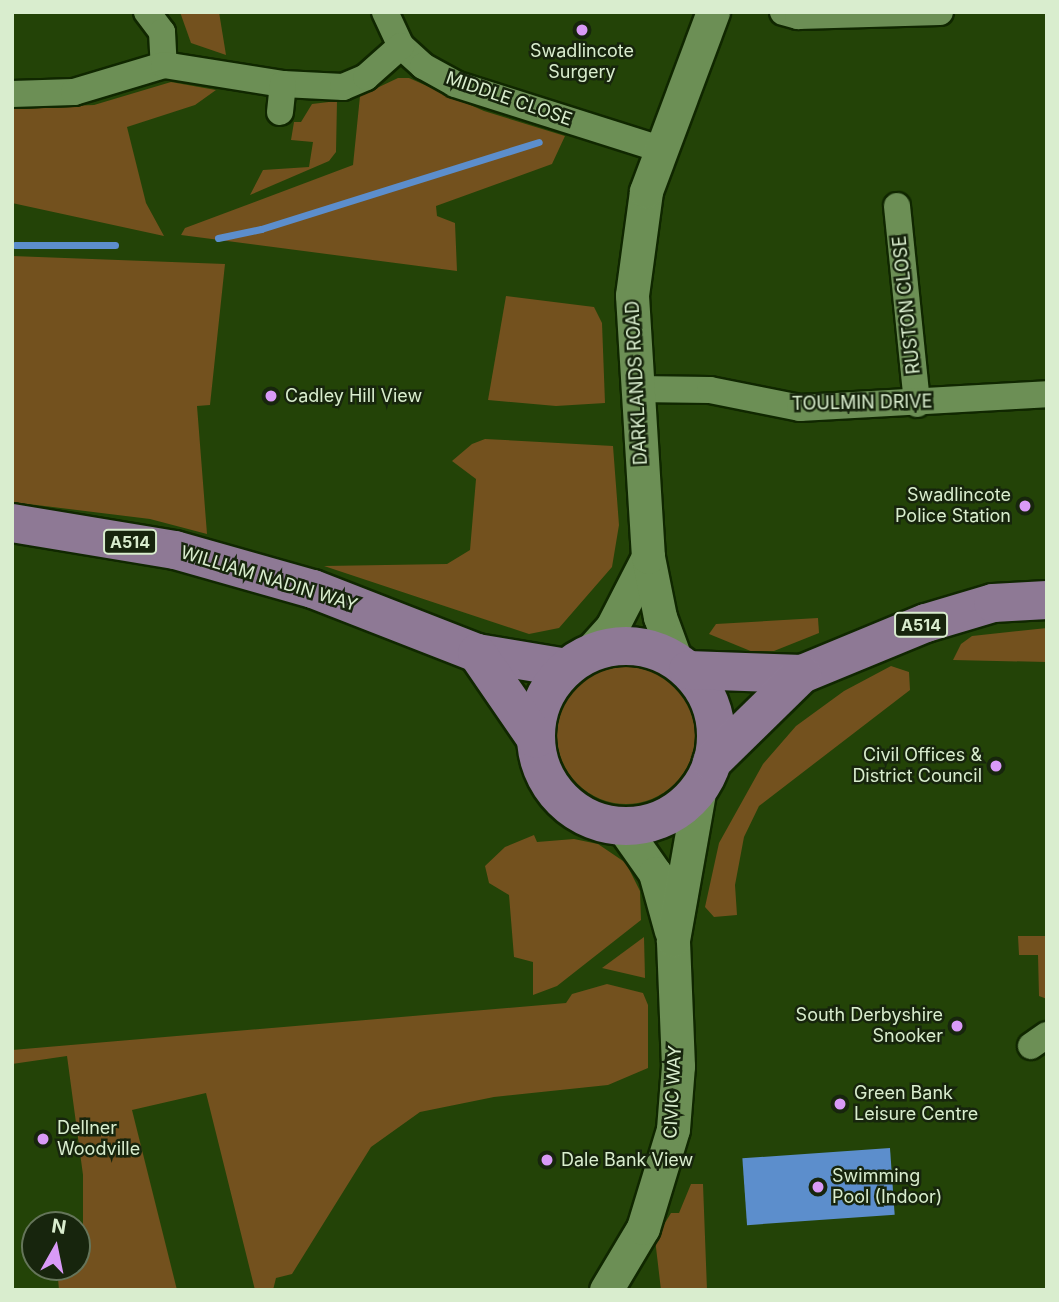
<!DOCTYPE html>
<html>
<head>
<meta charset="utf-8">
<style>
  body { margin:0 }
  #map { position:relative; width:1059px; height:1302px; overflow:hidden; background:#234307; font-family:Inter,sans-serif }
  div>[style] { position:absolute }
  .green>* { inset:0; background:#73511e }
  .round { border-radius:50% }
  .water>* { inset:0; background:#5c8ecc; transform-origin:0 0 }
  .stream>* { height:7px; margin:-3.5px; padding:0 3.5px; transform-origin:3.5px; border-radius:3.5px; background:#5c8ecc }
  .roads { filter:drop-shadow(2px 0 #102700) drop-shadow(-2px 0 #102700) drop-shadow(0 2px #102700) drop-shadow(0 -2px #102700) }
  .minor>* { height:26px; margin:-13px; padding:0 13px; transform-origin:13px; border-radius:13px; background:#6c8f55 }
  .tertiary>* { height:33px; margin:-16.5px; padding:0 16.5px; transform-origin:16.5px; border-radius:16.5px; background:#6c8f55 }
  .primary>* { height:38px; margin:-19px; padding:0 19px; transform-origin:19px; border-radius:19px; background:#8e7995 }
  .primary>.ring { margin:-19px; padding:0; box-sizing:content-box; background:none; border:38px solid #8e7995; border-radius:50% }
  .dots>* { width:19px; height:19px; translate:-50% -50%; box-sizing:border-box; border:4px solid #17250d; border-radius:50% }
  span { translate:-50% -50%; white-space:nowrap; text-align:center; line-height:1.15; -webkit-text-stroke:5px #17250d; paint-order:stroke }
  .shield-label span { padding:2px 5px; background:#17250d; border:2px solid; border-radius:5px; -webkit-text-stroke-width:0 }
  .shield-label { font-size:16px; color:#d9edce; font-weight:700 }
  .poi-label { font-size:18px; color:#d9edce }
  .left { translate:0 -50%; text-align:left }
  .right { translate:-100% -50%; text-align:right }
  .street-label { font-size:18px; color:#d9edce }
  .frame { position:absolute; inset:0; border:14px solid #d9edce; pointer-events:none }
  .north { position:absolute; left:21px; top:1211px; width:70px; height:70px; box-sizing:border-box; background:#17250d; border:2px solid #65755a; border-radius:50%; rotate:9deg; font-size:19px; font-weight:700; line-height:28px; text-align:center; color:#d9edce }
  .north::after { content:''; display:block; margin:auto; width:24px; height:32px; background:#d99af7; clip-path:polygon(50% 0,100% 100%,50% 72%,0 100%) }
</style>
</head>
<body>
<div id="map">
  <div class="green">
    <i style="clip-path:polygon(180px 12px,219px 12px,226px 55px,191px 43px)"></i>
    <i style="clip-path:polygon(398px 78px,409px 78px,484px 111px,565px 136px,552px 164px,436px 206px,437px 216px,455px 223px,457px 271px,181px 235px,185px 228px,353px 165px,360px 96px)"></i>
    <i style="clip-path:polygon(171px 82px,216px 90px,195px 105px,127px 127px,146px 203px,164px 236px,12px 203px,12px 108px,94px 105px)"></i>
    <i style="clip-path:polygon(337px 101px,336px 152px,329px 161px,250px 195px,263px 170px,309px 167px,313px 142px,291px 140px,294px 122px,301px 122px,312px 104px)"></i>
    <i style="clip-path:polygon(12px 256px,225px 264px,210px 405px,197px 406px,207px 534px,150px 519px,12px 502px)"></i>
    <i style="clip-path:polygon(506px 296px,594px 307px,602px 323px,605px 403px,556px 406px,488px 400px)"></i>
    <i style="clip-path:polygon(485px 439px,613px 446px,619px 525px,612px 567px,559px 628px,529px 634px,324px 566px,447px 564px,470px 550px,476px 479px,452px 461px,472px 444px)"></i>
    <i style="clip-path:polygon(818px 618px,819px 633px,774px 651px,753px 652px,709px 634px,716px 624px)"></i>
    <i style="clip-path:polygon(1047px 628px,1047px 662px,953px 660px,961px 644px,972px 636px)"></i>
    <i class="round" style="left:557px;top:666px;width:138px;height:138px"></i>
    <i style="clip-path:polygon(891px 666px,909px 672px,910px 690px,759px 806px,744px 837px,735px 885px,737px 915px,714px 917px,705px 907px,719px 843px,763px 764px,796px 726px,844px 691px)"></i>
    <i style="clip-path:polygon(534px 835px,537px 842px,574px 839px,598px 844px,626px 863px,640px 891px,641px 920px,557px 986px,533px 995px,533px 962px,514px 957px,509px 895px,489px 883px,485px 866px,505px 847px)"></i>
    <i style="clip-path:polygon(1018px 936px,1047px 936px,1047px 999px,1039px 996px,1038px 955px,1019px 955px)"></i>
    <i style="clip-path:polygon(644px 937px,645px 978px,602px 968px)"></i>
    <i style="clip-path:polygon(607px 984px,643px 993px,648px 1005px,648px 1068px,608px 1085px,494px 1097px,420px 1112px,371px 1147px,292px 1274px,276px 1278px,273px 1290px,255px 1290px,206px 1093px,132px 1110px,177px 1290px,59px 1290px,57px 1267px,77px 1267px,77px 1240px,83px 1237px,83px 1175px,67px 1056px,12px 1064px,12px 1050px,566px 1003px,572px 994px)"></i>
    <i style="clip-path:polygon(691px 1184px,703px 1184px,707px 1290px,661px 1290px,655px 1239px,671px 1213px,679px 1213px)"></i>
  </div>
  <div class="water">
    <i style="left:890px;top:1148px;width:67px;height:148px;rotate:86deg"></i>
  </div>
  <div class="stream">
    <i style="left:218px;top:238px;width:44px;rotate:-11.8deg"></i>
    <i style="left:261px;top:229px;width:291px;rotate:-17.4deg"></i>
    <i style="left:15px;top:245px;width:100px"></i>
  </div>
  <div class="roads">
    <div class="minor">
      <i style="left:147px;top:12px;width:25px;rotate:53deg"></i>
      <i style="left:162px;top:32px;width:33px;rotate:87deg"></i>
      <i style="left:385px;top:12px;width:38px;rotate:65deg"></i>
      <i style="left:401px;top:46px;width:30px;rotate:42deg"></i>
      <i style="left:423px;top:66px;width:37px;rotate:29deg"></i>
      <i style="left:455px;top:84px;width:215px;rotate:17.6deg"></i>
      <i style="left:783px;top:12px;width:16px;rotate:15deg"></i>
      <i style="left:798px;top:16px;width:142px;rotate:-1.6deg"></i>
      <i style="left:12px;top:94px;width:62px;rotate:-1.8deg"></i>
      <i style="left:74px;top:92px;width:94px;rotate:-16.7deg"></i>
      <i style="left:164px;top:65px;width:121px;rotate:9.1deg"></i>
      <i style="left:283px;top:84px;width:60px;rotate:2.9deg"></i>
      <i style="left:343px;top:87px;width:25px;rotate:-23deg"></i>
      <i style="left:366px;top:77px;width:47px;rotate:-41.5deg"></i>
      <i style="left:280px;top:112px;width:28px;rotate:-84deg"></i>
      <i style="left:897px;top:206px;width:199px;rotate:84.2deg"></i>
      <i style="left:636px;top:389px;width:74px;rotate:0.8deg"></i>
      <i style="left:710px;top:390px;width:92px;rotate:11.3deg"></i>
      <i style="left:800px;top:408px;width:247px;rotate:-3.2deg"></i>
      <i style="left:1031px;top:1046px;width:19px;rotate:-35deg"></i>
    </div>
    <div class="tertiary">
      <i style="left:586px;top:656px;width:39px;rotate:-48deg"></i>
      <i style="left:612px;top:627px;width:79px;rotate:-62.8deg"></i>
      <i style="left:675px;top:658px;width:44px;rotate:-110.1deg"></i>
      <i style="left:660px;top:617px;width:61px;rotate:-101.3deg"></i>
      <i style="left:648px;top:557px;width:262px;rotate:-93.5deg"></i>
      <i style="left:632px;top:295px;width:105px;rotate:-82.3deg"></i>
      <i style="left:646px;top:191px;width:191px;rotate:-69.5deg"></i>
      <i style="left:622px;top:826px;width:57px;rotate:54.9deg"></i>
      <i style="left:655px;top:873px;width:60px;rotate:74.6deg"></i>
      <i style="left:606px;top:1290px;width:72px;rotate:-59.2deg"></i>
      <i style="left:643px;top:1228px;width:103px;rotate:-73.1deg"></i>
      <i style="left:673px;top:1129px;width:63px;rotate:-85.5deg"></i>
      <i style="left:678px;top:1066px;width:126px;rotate:-92.3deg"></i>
      <i style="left:673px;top:940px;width:150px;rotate:-80deg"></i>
    </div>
    <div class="primary">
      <i style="left:12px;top:523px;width:165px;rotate:9.4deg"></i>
      <i style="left:175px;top:550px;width:143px;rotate:15.8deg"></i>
      <i style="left:313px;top:589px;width:176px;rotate:21.3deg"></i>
      <i style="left:477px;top:653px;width:91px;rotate:9.5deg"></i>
      <i class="ring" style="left:536px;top:646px;width:142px;height:142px"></i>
      <i style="left:477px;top:653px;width:104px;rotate:55.5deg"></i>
      <i style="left:688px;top:670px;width:114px;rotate:2deg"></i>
      <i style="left:802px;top:674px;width:134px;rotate:-22.4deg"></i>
      <i style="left:926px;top:623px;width:70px;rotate:-16.6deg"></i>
      <i style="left:993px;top:603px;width:54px;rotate:-3.2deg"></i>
      <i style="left:712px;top:762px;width:126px;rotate:-44.4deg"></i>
    </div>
  </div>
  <div class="dots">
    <i style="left:582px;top:30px;background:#d99af7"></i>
    <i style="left:271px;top:396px;background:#d99af7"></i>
    <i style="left:1025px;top:506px;background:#d99af7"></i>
    <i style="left:996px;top:766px;background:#d99af7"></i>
    <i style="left:957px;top:1026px;background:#d99af7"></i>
    <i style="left:840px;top:1104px;background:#d99af7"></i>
    <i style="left:43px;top:1139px;background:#d99af7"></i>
    <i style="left:547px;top:1160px;background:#d99af7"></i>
    <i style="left:818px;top:1187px;background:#d99af7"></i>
  </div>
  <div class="shield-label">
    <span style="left:130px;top:542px">A514</span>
    <span style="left:921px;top:625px">A514</span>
  </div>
  <div class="poi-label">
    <span style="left:582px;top:62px">Swadlincote<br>Surgery</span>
    <span class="left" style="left:285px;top:396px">Cadley Hill View</span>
    <span class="right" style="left:1011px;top:506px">Swadlincote<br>Police Station</span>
    <span class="right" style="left:982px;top:766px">Civil Offices &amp;<br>District Council</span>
    <span class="right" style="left:943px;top:1026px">South Derbyshire<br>Snooker</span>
    <span class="left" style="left:854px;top:1104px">Green Bank<br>Leisure Centre</span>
    <span class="left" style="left:57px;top:1139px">Dellner<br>Woodville</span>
    <span class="left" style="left:561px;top:1160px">Dale Bank View</span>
    <span class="left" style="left:832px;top:1187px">Swimming<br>Pool (Indoor)</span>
  </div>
  <div class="street-label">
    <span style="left:509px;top:99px;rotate:19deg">MIDDLE CLOSE</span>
    <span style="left:907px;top:305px;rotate:-96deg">RUSTON CLOSE</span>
    <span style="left:637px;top:383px;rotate:-93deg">DARKLANDS ROAD</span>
    <span style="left:862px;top:403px;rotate:-1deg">TOULMIN DRIVE</span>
    <span style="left:269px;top:579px;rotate:17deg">WILLIAM NADIN WAY</span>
    <span style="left:673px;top:1092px;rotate:-87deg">CIVIC WAY</span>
  </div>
  <div class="frame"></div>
  <div class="north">N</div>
</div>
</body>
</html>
